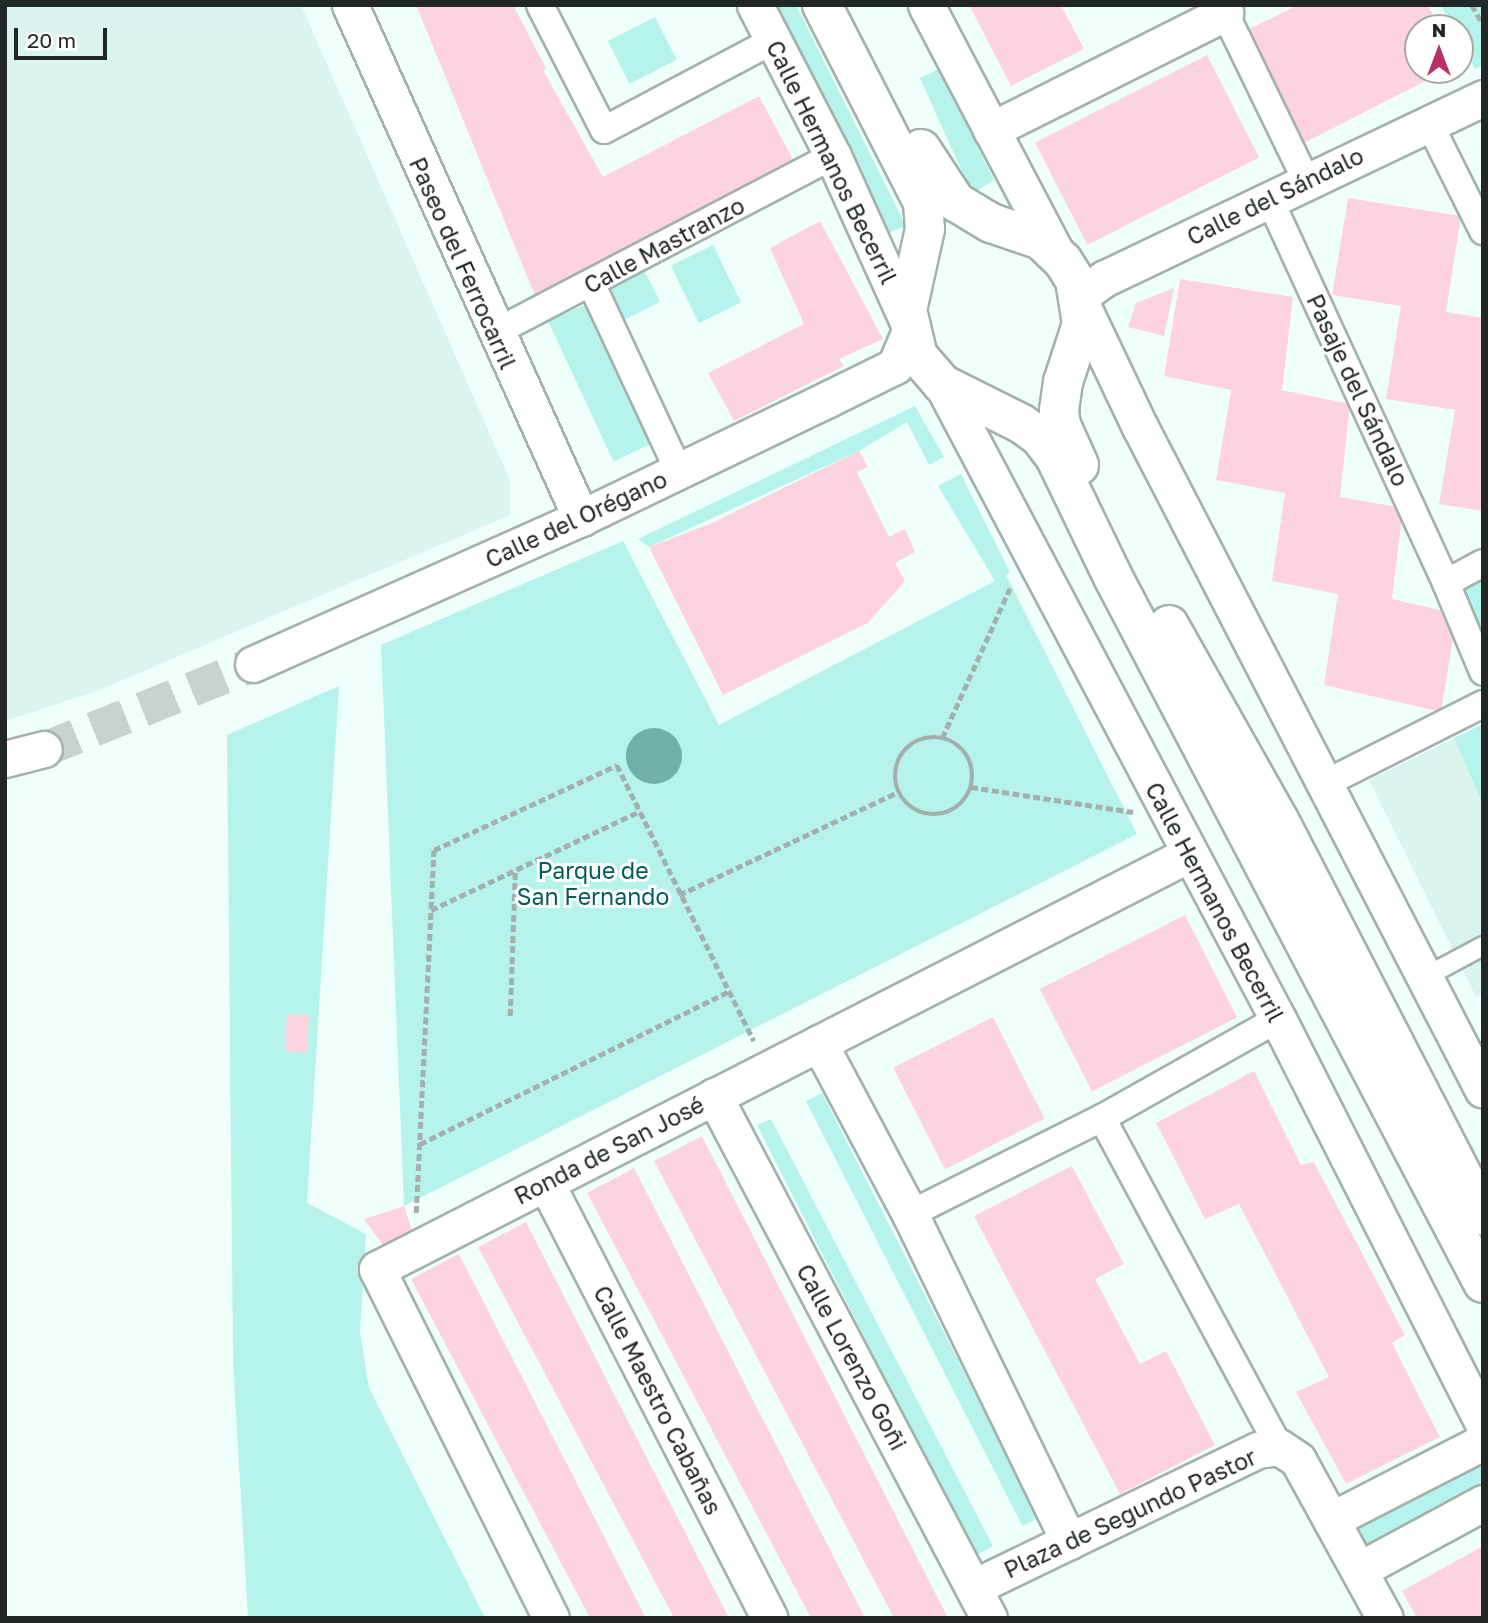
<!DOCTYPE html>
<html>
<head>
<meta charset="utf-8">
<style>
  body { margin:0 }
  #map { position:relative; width:1488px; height:1623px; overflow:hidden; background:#effffc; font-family:"Golos Text",sans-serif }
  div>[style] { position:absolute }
  .built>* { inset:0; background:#dbf4f0 }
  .green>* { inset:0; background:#b6f4eb; transform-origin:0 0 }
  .water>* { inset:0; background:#73b0a8 }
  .round { border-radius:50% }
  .building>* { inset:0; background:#fed3e0; transform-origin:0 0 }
  .minor-tunnel>* { height:35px; margin-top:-17.5px; transform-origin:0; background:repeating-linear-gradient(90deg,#c6d4d1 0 35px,transparent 0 53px) }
  .path>* { height:4.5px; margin-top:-2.25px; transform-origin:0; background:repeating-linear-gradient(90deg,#a4b0ae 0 7px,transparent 0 10.5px) }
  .path>.ring { margin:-2.25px; padding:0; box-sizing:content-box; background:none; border:4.5px solid #a4b0ae; border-radius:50% }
  .roads { filter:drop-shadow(2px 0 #a2b1ae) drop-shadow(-2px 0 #a2b1ae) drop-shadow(0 2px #a2b1ae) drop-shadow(0 -2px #a2b1ae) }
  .service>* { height:18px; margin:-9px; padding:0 9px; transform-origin:9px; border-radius:9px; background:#fff }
  .pedestrian>* { height:26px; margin:-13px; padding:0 13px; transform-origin:13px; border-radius:13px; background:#fff }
  .minor>* { height:35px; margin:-17.5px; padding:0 17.5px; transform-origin:17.5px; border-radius:17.5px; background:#fff }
  .secondary>* { height:38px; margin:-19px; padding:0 19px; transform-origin:19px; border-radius:19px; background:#fff }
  span { translate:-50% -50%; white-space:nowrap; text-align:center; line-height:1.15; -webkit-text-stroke:6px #fff; paint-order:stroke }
  .street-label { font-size:23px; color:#212726 }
  .park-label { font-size:23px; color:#025d56 }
  .frame { position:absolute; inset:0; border:7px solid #212726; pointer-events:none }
  .north { position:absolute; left:1404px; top:14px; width:70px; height:70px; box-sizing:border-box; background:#fff; border:2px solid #a6a9a8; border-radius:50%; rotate:0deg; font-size:19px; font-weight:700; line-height:28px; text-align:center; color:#212726 }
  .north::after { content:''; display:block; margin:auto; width:24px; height:32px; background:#b72e6d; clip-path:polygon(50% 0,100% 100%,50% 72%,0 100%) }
  .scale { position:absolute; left:14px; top:28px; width:93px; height:32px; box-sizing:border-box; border:4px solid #212726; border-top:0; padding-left:9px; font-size:21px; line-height:24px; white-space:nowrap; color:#212726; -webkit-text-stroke:5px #fff; paint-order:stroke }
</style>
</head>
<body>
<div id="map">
  <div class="built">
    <i style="clip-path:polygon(5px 5px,301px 5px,510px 480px,510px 515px,97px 691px,5px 721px)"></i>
    <i style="clip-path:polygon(1483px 724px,1483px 993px,1476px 997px,1369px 780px)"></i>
  </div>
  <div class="green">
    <i style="clip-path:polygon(773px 5px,796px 5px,906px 226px,881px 236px)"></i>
    <i style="clip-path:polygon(1441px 5px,1483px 5px,1483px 65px,1475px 69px,1460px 41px,1460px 28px,1453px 28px)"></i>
    <i style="left:655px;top:17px;width:48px;height:53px;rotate:63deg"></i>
    <i style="clip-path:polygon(939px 69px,994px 180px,972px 194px,920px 78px)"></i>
    <i style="left:713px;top:245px;width:64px;height:47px;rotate:64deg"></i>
    <i style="left:638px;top:258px;width:49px;height:53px;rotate:63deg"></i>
    <i style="left:591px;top:302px;width:154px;height:47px;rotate:65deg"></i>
    <i style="clip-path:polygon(915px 406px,944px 457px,929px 465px,907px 422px,859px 451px,649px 547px,638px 539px)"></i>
    <i style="clip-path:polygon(961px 474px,1010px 572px,1006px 575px,1137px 834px,404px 1206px,381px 645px,623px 541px,719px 725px,995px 581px,938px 486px)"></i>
    <i style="clip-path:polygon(1483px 574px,1483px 636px,1459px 587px)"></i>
    <i style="clip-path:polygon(339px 686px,307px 1203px,366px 1234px,360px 1332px,369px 1388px,485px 1618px,248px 1618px,233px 1363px,227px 735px)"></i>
    <i style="clip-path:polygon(1483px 724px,1483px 804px,1454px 738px)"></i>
    <i style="left:822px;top:1093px;width:477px;height:18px;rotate:63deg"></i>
    <i style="clip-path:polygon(771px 1119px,993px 1546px,975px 1556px,757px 1125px)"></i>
    <i style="clip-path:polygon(1470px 1461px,1483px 1469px,1483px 1486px,1361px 1549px,1353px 1536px,1369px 1514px)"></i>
  </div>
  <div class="water">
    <i class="round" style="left:626px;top:728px;width:56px;height:56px"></i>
  </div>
  <div class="building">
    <i style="clip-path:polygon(416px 5px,513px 5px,546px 68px,543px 70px,603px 177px,759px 96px,797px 167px,538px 303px)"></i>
    <i style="clip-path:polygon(969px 5px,1061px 5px,1084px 49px,1011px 86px)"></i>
    <i style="clip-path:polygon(1298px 5px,1428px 5px,1439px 28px,1418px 28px,1418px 70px,1447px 70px,1302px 144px,1241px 33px)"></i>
    <i style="left:1207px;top:55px;width:115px;height:193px;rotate:63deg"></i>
    <i style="clip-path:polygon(1348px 198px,1461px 216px,1446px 312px,1483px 318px,1483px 511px,1439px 504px,1455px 410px,1386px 399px,1401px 306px,1332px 295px)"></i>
    <i style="clip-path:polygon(820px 221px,883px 339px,839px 359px,844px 366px,734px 421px,708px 373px,804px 324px,770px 248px)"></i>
    <i style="clip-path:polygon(1180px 279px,1293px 297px,1282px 390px,1350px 404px,1340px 497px,1403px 508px,1392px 599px,1457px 614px,1441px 712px,1324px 685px,1338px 594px,1272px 581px,1285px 493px,1216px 480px,1231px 390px,1164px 376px)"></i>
    <i style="clip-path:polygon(1174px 288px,1164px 336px,1128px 327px,1136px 303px)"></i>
    <i style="clip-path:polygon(859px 451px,868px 467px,857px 472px,889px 537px,905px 529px,915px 552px,895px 563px,905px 581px,868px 623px,723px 695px,649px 547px,712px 523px)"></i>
    <i style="left:1185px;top:915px;width:115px;height:163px;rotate:63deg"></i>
    <i style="left:287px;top:1014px;width:22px;height:37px;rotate:3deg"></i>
    <i style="left:993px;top:1017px;width:114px;height:112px;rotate:63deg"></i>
    <i style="clip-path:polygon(1254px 1071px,1301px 1165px,1314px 1162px,1405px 1335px,1392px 1343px,1440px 1437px,1346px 1484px,1296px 1392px,1329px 1377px,1239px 1204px,1205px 1219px,1156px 1123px)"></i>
    <i style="clip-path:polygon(702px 1136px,948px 1618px,894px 1618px,654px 1161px)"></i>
    <i style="clip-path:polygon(1072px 1166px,1124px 1264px,1095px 1279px,1140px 1364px,1166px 1351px,1215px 1445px,1120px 1494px,974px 1216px)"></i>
    <i style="clip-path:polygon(634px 1168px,865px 1618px,811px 1618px,587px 1193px)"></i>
    <i style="clip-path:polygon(404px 1206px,414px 1237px,384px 1247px,364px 1219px)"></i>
    <i style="clip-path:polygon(526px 1222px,729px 1618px,674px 1618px,478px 1247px)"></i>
    <i style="clip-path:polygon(459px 1254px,646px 1618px,590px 1618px,411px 1279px)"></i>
    <i style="clip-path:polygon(1483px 1546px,1483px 1618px,1417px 1618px,1402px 1591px)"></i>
  </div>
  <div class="minor-tunnel">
    <i style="left:44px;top:749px;width:226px;rotate:-22.1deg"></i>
  </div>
  <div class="path">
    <i style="left:1472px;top:5px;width:22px;rotate:60deg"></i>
    <i class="ring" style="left:895px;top:737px;width:73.5px;height:73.5px"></i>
    <i style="left:942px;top:738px;width:167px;rotate:-65.6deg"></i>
    <i style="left:971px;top:787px;width:164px;rotate:8.8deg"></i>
    <i style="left:679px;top:895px;width:242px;rotate:-25.2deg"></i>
    <i style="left:431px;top:910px;width:229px;rotate:-25.3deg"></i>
    <i style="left:510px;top:1016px;width:145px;rotate:-88deg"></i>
    <i style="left:420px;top:1144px;width:343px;rotate:-26.3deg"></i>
    <i style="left:416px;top:1213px;width:363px;rotate:-87.2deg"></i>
    <i style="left:434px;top:850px;width:202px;rotate:-24.9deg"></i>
    <i style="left:617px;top:765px;width:308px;rotate:63.6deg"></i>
  </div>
  <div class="roads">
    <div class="service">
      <i style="left:1425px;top:977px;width:66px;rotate:-28.1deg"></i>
    </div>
    <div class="pedestrian">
      <i style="left:540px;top:5px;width:140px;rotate:62.9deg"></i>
      <i style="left:604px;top:130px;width:192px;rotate:-27.9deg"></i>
      <i style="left:1221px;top:5px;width:195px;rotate:64.1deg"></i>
      <i style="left:1429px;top:123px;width:121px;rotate:63.4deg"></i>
      <i style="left:1269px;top:198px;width:424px;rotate:65.3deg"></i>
      <i style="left:1446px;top:583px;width:96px;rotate:67.4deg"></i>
      <i style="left:591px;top:283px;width:208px;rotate:65deg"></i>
      <i style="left:494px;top:333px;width:382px;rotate:-27.6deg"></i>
      <i style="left:1446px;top:583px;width:42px;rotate:-28.4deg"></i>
      <i style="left:1324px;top:784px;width:178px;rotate:-26.7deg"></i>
      <i style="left:1102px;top:1118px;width:374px;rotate:61.7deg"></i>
      <i style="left:910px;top:1214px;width:215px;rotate:-26.6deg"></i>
      <i style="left:1102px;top:1118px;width:202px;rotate:-29.4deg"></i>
    </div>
    <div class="minor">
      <i style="left:350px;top:5px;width:563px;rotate:65.76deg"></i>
      <i style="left:755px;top:5px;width:170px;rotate:62.7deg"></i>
      <i style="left:833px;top:156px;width:180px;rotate:65.7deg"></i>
      <i style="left:926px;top:5px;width:278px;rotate:62.3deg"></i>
      <i style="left:1483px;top:98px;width:419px;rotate:154.5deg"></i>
      <i style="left:1105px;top:278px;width:22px;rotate:144deg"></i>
      <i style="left:1087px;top:291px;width:13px;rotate:117deg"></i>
      <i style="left:1081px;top:303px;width:137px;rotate:64.6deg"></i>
      <i style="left:1140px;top:427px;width:746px;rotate:62.65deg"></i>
      <i style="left:991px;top:130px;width:262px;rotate:-26.6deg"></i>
      <i style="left:942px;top:384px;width:718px;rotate:62.12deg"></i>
      <i style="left:1278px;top:1019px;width:453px;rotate:63.1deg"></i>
      <i style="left:253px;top:664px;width:359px;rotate:-24deg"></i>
      <i style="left:581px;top:518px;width:274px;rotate:-25.7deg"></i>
      <i style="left:828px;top:399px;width:75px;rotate:-26.2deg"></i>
      <i style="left:895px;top:366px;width:36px;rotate:-67deg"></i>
      <i style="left:5px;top:759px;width:40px;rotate:-14.4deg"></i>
      <i style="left:819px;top:1043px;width:194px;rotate:62deg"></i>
      <i style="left:910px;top:1214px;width:364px;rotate:64.1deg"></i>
      <i style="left:714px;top:1096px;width:590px;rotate:62.22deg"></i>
      <i style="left:546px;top:1183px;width:489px;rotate:62.8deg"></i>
      <i style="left:1331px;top:1520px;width:171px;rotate:-27.2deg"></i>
      <i style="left:1359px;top:1570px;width:141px;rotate:-28.4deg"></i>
      <i style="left:974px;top:1587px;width:315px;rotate:-25.8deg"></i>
      <i style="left:1258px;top:1450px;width:21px;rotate:-8deg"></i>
      <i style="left:1279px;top:1447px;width:23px;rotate:34deg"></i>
      <i style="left:1298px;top:1460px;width:180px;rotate:61.2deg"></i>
      <i style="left:551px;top:1618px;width:390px;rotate:-116.5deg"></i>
      <i style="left:377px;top:1269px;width:912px;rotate:-27.07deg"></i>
    </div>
    <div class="secondary">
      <i style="left:822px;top:5px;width:221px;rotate:62.9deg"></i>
      <i style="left:923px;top:202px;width:27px;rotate:86deg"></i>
      <i style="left:925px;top:229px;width:83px;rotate:102.5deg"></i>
      <i style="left:907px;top:310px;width:47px;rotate:76.6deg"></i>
      <i style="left:918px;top:356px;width:37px;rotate:49deg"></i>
      <i style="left:942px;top:384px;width:89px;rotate:26.6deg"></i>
      <i style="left:1022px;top:424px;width:22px;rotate:36deg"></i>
      <i style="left:1040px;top:437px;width:25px;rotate:53deg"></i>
      <i style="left:1055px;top:457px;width:133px;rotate:64.2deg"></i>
      <i style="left:1113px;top:577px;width:797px;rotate:62.34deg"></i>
      <i style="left:921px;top:149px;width:64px;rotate:56.6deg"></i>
      <i style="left:956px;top:202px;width:41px;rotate:31deg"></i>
      <i style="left:991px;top:223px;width:53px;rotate:18.8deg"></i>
      <i style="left:1041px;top:240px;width:30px;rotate:44deg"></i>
      <i style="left:1063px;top:261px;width:22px;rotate:58deg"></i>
      <i style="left:1075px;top:280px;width:45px;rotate:81deg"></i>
      <i style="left:1082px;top:324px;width:61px;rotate:108.1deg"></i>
      <i style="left:1063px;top:382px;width:29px;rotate:98deg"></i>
      <i style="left:1059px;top:411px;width:14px;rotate:82deg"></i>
      <i style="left:1061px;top:425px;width:44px;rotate:65.8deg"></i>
      <i style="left:1169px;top:625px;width:224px;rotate:60.6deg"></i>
      <i style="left:1279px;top:820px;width:445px;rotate:62.7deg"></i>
    </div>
  </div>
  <div class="street-label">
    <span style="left:832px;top:162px;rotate:64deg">Calle Hermanos Becerril</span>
    <span style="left:1275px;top:196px;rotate:-26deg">Calle del Sándalo</span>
    <span style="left:664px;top:245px;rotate:-28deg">Calle Mastranzo</span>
    <span style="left:463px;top:263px;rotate:66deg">Paseo del Ferrocarril</span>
    <span style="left:1358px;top:390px;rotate:65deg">Pasaje del Sándalo</span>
    <span style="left:576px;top:519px;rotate:-25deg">Calle del Orégano</span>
    <span style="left:1215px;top:902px;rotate:62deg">Calle Hermanos Becerril</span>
    <span style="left:609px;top:1150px;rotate:-27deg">Ronda de San José</span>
    <span style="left:852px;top:1357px;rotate:62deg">Calle Lorenzo Goñi</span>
    <span style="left:658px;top:1400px;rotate:63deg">Calle Maestro Cabañas</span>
    <span style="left:1130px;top:1513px;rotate:-25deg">Plaza de Segundo Pastor</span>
  </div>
  <div class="park-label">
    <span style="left:593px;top:883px">Parque de<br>San Fernando</span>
  </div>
  <div class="frame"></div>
  <div class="north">N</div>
  <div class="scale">20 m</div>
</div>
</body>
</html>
